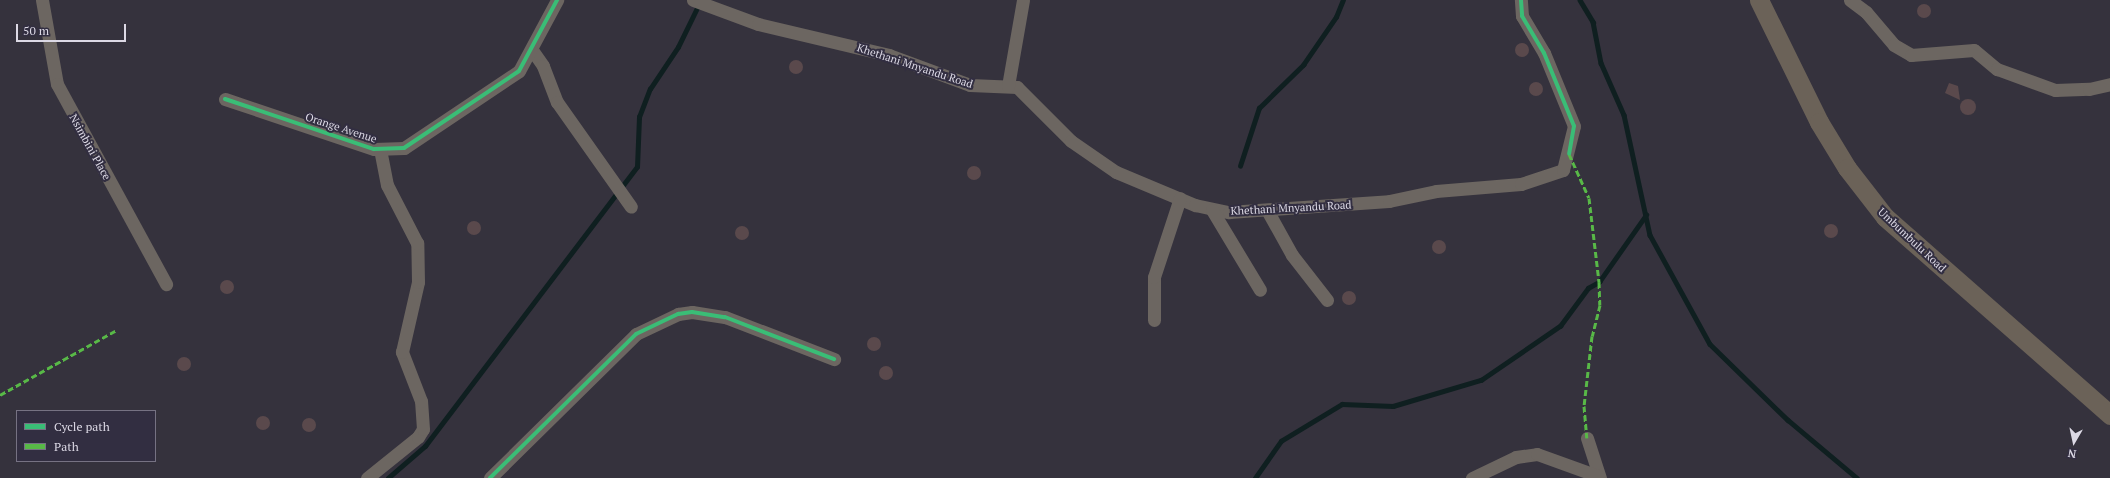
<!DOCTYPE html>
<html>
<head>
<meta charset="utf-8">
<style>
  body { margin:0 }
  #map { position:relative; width:2110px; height:478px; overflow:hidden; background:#35323d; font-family:"PT Serif",serif }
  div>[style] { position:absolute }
  .stream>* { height:4.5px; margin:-2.25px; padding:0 2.25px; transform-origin:2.25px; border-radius:2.25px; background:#0f1f20 }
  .building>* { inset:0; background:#5a494c }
  .round { border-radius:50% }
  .street>* { height:13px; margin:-6.5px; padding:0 6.5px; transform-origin:6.5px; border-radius:6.5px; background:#6c6661 }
  .secondary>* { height:19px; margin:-9.5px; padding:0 9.5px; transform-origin:9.5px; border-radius:9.5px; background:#6b6258 }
  .quiet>* { height:3px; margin-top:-1.5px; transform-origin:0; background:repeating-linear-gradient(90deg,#58b947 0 6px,transparent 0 9px) }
  .cycleway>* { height:4px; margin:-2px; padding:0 2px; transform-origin:2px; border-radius:2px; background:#3abd76 }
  span { translate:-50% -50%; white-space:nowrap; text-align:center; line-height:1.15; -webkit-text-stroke:4px #322e41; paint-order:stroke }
  .street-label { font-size:11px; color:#dcd9e5 }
  .legend { position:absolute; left:16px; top:410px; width:140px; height:52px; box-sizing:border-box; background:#322e41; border:1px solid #767283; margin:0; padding:5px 7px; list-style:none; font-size:12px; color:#dcd9e5 }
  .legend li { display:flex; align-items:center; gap:8px; height:20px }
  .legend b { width:20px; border:1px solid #767283 }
  .north { position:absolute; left:2054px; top:422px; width:40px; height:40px; -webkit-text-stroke:3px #322e41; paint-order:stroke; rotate:189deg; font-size:11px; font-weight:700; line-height:16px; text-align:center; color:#dcd9e5 }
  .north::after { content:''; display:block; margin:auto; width:14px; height:18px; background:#dcd9e5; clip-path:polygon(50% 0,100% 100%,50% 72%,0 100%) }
  .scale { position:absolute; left:16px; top:24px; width:110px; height:18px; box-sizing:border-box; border:2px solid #dcd9e5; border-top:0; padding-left:5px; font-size:12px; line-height:14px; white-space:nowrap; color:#dcd9e5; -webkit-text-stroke:3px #322e41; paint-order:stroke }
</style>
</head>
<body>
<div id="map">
  <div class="stream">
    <i style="left:1580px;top:0;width:26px;rotate:59deg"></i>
    <i style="left:1593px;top:22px;width:42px;rotate:79deg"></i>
    <i style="left:1601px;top:63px;width:57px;rotate:66.1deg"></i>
    <i style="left:1624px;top:115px;width:123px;rotate:77.8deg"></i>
    <i style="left:1650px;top:235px;width:124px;rotate:61.2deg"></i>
    <i style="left:1710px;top:344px;width:109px;rotate:44.3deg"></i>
    <i style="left:1788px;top:420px;width:90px;rotate:40deg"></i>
    <i style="left:1240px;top:166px;width:61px;rotate:-71.9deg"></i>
    <i style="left:1259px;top:108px;width:62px;rotate:-44.3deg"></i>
    <i style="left:1303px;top:65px;width:58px;rotate:-55.5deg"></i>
    <i style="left:1336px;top:17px;width:18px;rotate:-68deg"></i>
    <i style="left:388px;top:478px;width:49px;rotate:-40.9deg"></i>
    <i style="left:425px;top:446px;width:350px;rotate:-52.8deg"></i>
    <i style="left:637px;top:167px;width:50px;rotate:-87.7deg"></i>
    <i style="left:639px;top:117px;width:30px;rotate:-69deg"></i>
    <i style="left:650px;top:89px;width:50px;rotate:-56.3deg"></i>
    <i style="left:678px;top:47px;width:48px;rotate:-64deg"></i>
    <i style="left:1255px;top:478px;width:45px;rotate:-54.9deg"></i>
    <i style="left:1281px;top:441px;width:71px;rotate:-31.2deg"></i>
    <i style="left:1342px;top:404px;width:51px;rotate:2.2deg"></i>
    <i style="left:1393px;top:406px;width:92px;rotate:-16.5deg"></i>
    <i style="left:1481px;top:380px;width:96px;rotate:-34.4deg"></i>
    <i style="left:1560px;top:326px;width:47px;rotate:-53.6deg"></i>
    <i style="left:1588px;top:288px;width:13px;rotate:-29deg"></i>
    <i style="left:1599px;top:282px;width:82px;rotate:-55deg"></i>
  </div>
  <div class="building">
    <i class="round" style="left:1917px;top:4px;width:14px;height:14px"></i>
    <i class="round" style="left:1515px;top:43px;width:14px;height:14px"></i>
    <i class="round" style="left:789px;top:60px;width:14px;height:14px"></i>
    <i class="round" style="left:1529px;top:82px;width:14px;height:14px"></i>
    <i style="clip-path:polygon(1949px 83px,1958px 86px,1960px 100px,1945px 93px)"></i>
    <i class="round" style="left:1960px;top:99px;width:16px;height:16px"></i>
    <i class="round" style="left:967px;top:166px;width:14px;height:14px"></i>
    <i class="round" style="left:467px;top:221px;width:14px;height:14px"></i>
    <i class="round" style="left:1824px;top:224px;width:14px;height:14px"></i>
    <i class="round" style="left:735px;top:226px;width:14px;height:14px"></i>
    <i class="round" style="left:1432px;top:240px;width:14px;height:14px"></i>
    <i class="round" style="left:220px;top:280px;width:14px;height:14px"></i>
    <i class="round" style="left:1342px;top:291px;width:14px;height:14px"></i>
    <i class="round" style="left:867px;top:337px;width:14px;height:14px"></i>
    <i class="round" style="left:177px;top:357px;width:14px;height:14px"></i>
    <i class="round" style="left:879px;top:366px;width:14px;height:14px"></i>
    <i class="round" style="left:256px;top:416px;width:14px;height:14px"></i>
    <i class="round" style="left:302px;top:418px;width:14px;height:14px"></i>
  </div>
  <div class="street">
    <i style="left:42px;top:0;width:85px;rotate:79.9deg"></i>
    <i style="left:57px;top:84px;width:228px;rotate:61.4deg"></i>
    <i style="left:693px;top:0;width:69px;rotate:20.3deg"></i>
    <i style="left:758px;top:24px;width:135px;rotate:13.3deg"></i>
    <i style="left:889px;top:55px;width:86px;rotate:20.3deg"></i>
    <i style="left:970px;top:85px;width:47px;rotate:2.4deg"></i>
    <i style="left:1017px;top:87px;width:76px;rotate:45deg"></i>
    <i style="left:1071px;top:141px;width:55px;rotate:34.6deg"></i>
    <i style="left:1116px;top:172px;width:86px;rotate:22.7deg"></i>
    <i style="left:1195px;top:205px;width:35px;rotate:12deg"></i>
    <i style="left:1229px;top:212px;width:160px;rotate:-3.9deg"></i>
    <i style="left:1389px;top:201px;width:48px;rotate:-12deg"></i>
    <i style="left:1436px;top:191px;width:85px;rotate:-4.7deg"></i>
    <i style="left:1521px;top:184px;width:44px;rotate:-18.4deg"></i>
    <i style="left:1563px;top:170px;width:45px;rotate:-76deg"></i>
    <i style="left:1574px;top:126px;width:79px;rotate:-112.3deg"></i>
    <i style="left:1544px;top:53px;width:43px;rotate:-120.7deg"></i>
    <i style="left:1522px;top:16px;width:16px;rotate:-94deg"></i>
    <i style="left:1850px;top:0;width:20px;rotate:37deg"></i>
    <i style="left:1866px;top:12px;width:43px;rotate:49.7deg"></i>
    <i style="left:1894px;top:45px;width:20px;rotate:30deg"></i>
    <i style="left:1911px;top:55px;width:63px;rotate:-4.5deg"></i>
    <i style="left:1974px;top:50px;width:30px;rotate:40deg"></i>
    <i style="left:1997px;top:69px;width:62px;rotate:19.9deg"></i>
    <i style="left:2055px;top:90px;width:34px;rotate:-2deg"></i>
    <i style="left:2089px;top:89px;width:22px;rotate:-13deg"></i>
    <i style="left:532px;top:50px;width:19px;rotate:55deg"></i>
    <i style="left:543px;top:66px;width:39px;rotate:69deg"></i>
    <i style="left:557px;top:102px;width:128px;rotate:54.8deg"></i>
    <i style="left:1008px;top:86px;width:87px;rotate:-80.1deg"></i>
    <i style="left:225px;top:99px;width:157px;rotate:18.6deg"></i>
    <i style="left:374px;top:149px;width:30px;rotate:-2deg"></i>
    <i style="left:404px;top:148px;width:138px;rotate:-33.8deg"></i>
    <i style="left:519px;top:71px;width:81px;rotate:-61.8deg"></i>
    <i style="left:1212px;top:210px;width:93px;rotate:59deg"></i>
    <i style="left:1267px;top:210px;width:51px;rotate:60.9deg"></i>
    <i style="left:1292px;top:255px;width:57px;rotate:52.1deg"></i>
    <i style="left:1154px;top:320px;width:43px;rotate:-90deg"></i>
    <i style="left:1154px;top:277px;width:83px;rotate:-71.8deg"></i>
    <i style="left:1587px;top:438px;width:42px;rotate:72deg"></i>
    <i style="left:367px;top:478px;width:65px;rotate:-38.8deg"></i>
    <i style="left:418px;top:437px;width:9px;rotate:-58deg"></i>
    <i style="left:423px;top:429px;width:28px;rotate:-94deg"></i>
    <i style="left:421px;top:401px;width:53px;rotate:-111.2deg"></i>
    <i style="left:402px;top:352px;width:72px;rotate:-77.1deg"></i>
    <i style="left:418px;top:282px;width:39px;rotate:-91deg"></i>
    <i style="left:417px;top:243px;width:65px;rotate:-117.3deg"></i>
    <i style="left:387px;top:185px;width:36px;rotate:-101deg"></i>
    <i style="left:490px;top:478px;width:205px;rotate:-44.6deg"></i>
    <i style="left:636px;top:334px;width:47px;rotate:-25.5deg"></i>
    <i style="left:678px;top:314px;width:14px;rotate:-8deg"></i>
    <i style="left:692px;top:312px;width:33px;rotate:9deg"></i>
    <i style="left:725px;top:317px;width:117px;rotate:21.1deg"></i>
    <i style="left:1472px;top:478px;width:49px;rotate:-25.5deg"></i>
    <i style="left:1516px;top:457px;width:21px;rotate:-8deg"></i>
    <i style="left:1537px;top:454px;width:65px;rotate:19.8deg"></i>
  </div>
  <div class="secondary">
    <i style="left:1759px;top:0;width:136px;rotate:63.8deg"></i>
    <i style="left:1819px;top:122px;width:54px;rotate:58.7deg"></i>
    <i style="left:1847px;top:168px;width:62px;rotate:52.2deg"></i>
    <i style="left:1885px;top:217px;width:300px;rotate:41.3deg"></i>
  </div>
  <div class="quiet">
    <i style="left:1569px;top:154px;width:48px;rotate:65.6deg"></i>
    <i style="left:1589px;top:198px;width:85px;rotate:83.2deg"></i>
    <i style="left:1599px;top:282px;width:23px;rotate:88deg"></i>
    <i style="left:1600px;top:305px;width:32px;rotate:104deg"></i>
    <i style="left:1592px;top:336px;width:70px;rotate:96.5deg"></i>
    <i style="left:1584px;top:406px;width:32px;rotate:85deg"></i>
    <i style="left:0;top:395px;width:132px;rotate:-29.1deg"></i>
  </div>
  <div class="cycleway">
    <i style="left:1521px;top:0;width:16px;rotate:86deg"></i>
    <i style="left:1522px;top:16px;width:43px;rotate:59.3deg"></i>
    <i style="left:1544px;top:53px;width:79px;rotate:67.7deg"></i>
    <i style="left:1574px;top:126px;width:28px;rotate:100deg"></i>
    <i style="left:225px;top:99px;width:157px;rotate:18.6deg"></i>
    <i style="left:374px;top:149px;width:30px;rotate:-2deg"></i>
    <i style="left:404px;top:148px;width:138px;rotate:-33.8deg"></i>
    <i style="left:519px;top:71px;width:81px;rotate:-61.8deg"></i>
    <i style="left:490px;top:478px;width:205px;rotate:-44.6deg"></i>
    <i style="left:636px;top:334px;width:47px;rotate:-25.5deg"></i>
    <i style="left:678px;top:314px;width:14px;rotate:-8deg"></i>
    <i style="left:692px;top:312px;width:33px;rotate:9deg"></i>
    <i style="left:725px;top:317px;width:117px;rotate:21.1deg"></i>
  </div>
  <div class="street-label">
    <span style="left:915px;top:66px;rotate:18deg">Khethani Mnyandu Road</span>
    <span style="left:341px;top:128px;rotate:18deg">Orange Avenue</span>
    <span style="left:90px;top:147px;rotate:61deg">Nsimbini Place</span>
    <span style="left:1291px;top:208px;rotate:-3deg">Khethani Mnyandu Road</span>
    <span style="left:1912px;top:240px;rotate:43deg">Umbumbulu Road</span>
  </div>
  <ul class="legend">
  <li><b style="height:5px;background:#3abd76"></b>Cycle path</li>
  <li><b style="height:5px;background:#58b947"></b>Path</li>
  </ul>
  <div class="north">N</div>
  <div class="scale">50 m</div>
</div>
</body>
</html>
